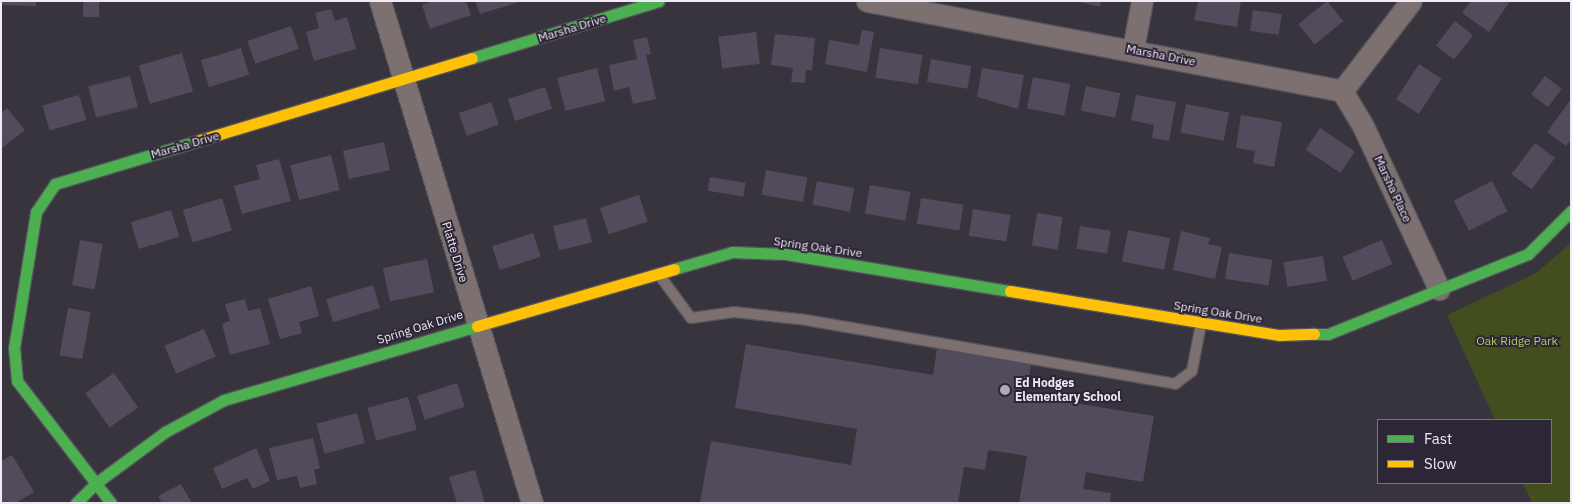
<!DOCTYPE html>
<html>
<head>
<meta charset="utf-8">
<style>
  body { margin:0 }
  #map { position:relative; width:1572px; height:504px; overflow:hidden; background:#38343e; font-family:"IBM Plex Sans",sans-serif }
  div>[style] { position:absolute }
  .green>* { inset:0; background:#424e1d }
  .building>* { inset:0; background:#524b5b; transform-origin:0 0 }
  .roads { filter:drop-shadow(1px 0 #55525b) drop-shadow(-1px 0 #55525b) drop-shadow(0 1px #55525b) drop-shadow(0 -1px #55525b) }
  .lane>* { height:10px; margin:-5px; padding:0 5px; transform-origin:5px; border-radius:5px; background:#7c7070 }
  .street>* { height:21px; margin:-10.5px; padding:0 10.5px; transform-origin:10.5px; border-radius:10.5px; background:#7c7070 }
  .fast>* { height:11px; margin:-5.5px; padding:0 5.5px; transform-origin:5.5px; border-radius:5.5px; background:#4caf50 }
  .slow>* { height:11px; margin:-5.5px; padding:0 5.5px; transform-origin:5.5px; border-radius:5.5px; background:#ffc107 }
  .dots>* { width:14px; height:14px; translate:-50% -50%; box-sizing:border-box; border:2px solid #2d2637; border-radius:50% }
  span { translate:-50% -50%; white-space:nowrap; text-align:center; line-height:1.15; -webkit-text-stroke:4px #2d2637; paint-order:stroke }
  .street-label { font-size:12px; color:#efeaf6 }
  .park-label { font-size:12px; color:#b0cd64 }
  .poi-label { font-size:12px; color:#efeaf6; font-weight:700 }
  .left { translate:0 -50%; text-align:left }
  .frame { position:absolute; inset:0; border:2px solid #efeaf6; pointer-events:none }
  .legend { position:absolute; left:1377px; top:419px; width:175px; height:65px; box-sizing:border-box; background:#2d2637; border:1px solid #7b7483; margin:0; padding:6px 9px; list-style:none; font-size:15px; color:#efeaf6 }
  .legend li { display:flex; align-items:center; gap:10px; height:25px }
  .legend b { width:25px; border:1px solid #7b7483 }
</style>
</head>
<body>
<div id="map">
  <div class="green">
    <i style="clip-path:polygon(1571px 243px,1571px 503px,1532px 503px,1523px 483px,1551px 483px,1551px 420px,1495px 420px,1447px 315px,1536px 273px)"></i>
  </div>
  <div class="building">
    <i style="clip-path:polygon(1px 1px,36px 1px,36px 6px,1px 5px)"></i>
    <i style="left:83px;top:1px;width:16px;height:16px"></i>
    <i style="clip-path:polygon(432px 1px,466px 1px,471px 15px,430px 29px,422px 5px)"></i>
    <i style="clip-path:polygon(475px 1px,519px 1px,519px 2px,480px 14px)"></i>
    <i style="clip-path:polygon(1075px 1px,1101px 1px,1100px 7px)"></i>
    <i style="clip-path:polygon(1198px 1px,1241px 1px,1237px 27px,1194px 20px)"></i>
    <i style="left:1327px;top:1px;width:26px;height:37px;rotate:51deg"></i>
    <i style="clip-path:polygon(1471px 1px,1510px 1px,1489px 32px,1462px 13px)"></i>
    <i style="clip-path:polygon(331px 9px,335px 21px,347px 17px,356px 49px,314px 61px,306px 32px,319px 28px,315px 13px)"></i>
    <i style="left:1253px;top:10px;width:29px;height:21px;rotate:8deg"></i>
    <i style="left:1455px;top:21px;width:23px;height:31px;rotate:38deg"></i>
    <i style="left:291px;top:26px;width:24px;height:46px;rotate:71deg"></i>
    <i style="clip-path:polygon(862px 30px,874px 32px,867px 72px,825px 64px,829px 40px,859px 45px)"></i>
    <i style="left:756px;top:32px;width:32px;height:38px;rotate:83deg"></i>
    <i style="clip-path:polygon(775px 34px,815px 38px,812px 70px,806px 70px,805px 83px,791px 82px,793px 68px,771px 65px)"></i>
    <i style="clip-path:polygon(647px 37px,651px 54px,646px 55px,656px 99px,633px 104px,629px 87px,614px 91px,609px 65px,637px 59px,633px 40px)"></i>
    <i style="left:241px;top:48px;width:28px;height:42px;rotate:73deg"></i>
    <i style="left:880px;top:48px;width:43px;height:30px;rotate:9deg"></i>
    <i style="left:182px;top:53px;width:40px;height:45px;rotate:74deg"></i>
    <i style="left:931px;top:59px;width:41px;height:23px;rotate:10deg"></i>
    <i style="left:1419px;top:64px;width:27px;height:42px;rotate:33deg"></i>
    <i style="left:597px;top:68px;width:34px;height:41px;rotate:76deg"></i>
    <i style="clip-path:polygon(982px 68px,1024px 75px,1018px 109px,977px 97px)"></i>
    <i style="left:130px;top:76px;width:32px;height:43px;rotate:76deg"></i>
    <i style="left:1545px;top:76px;width:21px;height:23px;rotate:37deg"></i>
    <i style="left:1033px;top:77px;width:38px;height:32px;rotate:11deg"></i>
    <i style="left:1086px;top:86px;width:35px;height:25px;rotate:12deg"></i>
    <i style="left:545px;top:87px;width:23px;height:39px;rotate:72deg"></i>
    <i style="left:79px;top:95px;width:26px;height:38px;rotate:74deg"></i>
    <i style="clip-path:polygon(1136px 95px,1176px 102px,1169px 141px,1152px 138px,1154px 125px,1131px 120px)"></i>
    <i style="clip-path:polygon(1571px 99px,1571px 140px,1566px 146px,1547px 132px)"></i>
    <i style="left:491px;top:102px;width:24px;height:34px;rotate:71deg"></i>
    <i style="left:1186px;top:104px;width:44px;height:29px;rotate:11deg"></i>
    <i style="clip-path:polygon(7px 108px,25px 130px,1px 149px,1px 113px)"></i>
    <i style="clip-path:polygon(1241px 115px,1282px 122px,1274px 167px,1253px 163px,1255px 151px,1236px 148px)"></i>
    <i style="left:1320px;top:128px;width:42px;height:26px;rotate:34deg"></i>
    <i style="left:384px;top:142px;width:29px;height:42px;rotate:78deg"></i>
    <i style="left:1535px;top:143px;width:25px;height:39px;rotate:37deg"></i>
    <i style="left:331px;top:155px;width:36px;height:42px;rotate:76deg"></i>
    <i style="clip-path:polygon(279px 159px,291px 201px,242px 214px,234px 186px,260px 179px,256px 165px)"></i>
    <i style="left:766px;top:170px;width:42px;height:25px;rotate:10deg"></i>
    <i style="left:710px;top:177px;width:36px;height:14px;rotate:9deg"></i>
    <i style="left:817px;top:181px;width:38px;height:24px;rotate:11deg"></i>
    <i style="left:1492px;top:181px;width:34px;height:43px;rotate:63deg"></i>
    <i style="left:870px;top:185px;width:41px;height:29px;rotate:10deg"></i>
    <i style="left:639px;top:195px;width:28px;height:41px;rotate:72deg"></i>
    <i style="left:222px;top:198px;width:34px;height:41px;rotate:73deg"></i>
    <i style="left:921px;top:198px;width:43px;height:26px;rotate:9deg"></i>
    <i style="left:973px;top:209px;width:38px;height:27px;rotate:9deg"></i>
    <i style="left:171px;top:210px;width:28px;height:42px;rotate:73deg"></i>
    <i style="left:1037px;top:213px;width:26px;height:33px;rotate:9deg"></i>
    <i style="left:586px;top:218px;width:25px;height:34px;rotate:76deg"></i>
    <i style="left:1080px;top:226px;width:31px;height:23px;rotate:9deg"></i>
    <i style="left:1128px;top:230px;width:43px;height:32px;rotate:11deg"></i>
    <i style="clip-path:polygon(1181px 231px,1210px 238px,1208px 244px,1222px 247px,1215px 279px,1173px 270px)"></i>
    <i style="left:533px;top:233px;width:25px;height:43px;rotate:72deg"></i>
    <i style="left:80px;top:240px;width:23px;height:46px;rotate:10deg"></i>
    <i style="left:1382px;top:240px;width:26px;height:43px;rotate:67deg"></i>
    <i style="left:1229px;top:253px;width:44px;height:26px;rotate:9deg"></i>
    <i style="left:1323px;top:256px;width:25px;height:40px;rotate:81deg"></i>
    <i style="left:427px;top:259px;width:34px;height:45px;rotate:78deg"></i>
    <i style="left:373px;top:285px;width:24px;height:49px;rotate:73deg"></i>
    <i style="clip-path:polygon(311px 286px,319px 316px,299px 322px,302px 333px,280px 339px,268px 299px)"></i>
    <i style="clip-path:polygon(245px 299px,248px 311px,260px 308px,270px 344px,230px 355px,222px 324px,230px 321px,225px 304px)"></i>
    <i style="left:68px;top:308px;width:23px;height:48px;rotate:10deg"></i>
    <i style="left:204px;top:329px;width:30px;height:43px;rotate:67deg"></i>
    <i style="clip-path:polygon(746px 344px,933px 375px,937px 349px,1031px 365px,1026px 395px,1154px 416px,1143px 482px,1086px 472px,1083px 489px,1111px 493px,1110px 503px,1019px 503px,1027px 456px,988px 450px,985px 470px,964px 467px,958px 503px,700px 502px,711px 441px,851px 465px,857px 429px,735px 408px)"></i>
    <i style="left:114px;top:373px;width:42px;height:35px;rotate:55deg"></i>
    <i style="left:457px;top:383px;width:25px;height:42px;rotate:72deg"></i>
    <i style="left:408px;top:397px;width:34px;height:42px;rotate:75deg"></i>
    <i style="left:357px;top:413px;width:31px;height:42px;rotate:75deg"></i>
    <i style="clip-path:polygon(313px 438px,320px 468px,314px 470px,317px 484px,300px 488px,297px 476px,277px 480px,269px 448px)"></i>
    <i style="clip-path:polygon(256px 448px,270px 481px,253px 489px,247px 478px,222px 489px,213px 468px)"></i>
    <i style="clip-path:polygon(12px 455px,34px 492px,16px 503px,1px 503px,1px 461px)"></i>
    <i style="clip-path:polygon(475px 470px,485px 503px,457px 503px,449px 477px)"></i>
    <i style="clip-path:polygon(181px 484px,192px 503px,162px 503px,158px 496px)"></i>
  </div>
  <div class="roads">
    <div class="lane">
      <i style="left:660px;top:276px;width:52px;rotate:53.6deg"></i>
      <i style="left:691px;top:318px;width:43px;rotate:-7.9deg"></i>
      <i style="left:734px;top:312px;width:72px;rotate:6.3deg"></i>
      <i style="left:806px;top:320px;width:375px;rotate:9.8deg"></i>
      <i style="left:1175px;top:384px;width:21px;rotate:-37deg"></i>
      <i style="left:1192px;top:371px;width:48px;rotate:-79.2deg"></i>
    </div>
    <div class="street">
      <i style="left:380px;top:1px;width:525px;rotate:73.15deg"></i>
      <i style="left:867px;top:1px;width:483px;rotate:10.7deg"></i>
      <i style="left:1342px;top:91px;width:113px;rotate:-52.5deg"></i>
      <i style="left:1133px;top:49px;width:49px;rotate:-79.4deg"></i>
      <i style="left:1342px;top:91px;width:41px;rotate:59deg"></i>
      <i style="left:1363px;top:126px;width:180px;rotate:65deg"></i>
    </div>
    <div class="fast">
      <i style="left:472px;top:58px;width:195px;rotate:-17deg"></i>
      <i style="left:674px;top:269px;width:60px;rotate:-16.3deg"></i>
      <i style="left:732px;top:252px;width:54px;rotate:2.1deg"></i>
      <i style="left:786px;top:254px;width:227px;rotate:9.4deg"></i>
      <i style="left:1314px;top:334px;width:14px"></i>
      <i style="left:1328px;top:334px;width:215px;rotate:-21.8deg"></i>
      <i style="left:1528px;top:254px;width:61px;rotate:-45deg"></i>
      <i style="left:76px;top:503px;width:28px;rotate:-45deg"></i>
      <i style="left:96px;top:483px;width:86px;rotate:-36.5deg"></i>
      <i style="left:165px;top:432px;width:67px;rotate:-28.5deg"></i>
      <i style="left:224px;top:400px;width:264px;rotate:-16.3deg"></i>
      <i style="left:111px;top:503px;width:154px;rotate:-127.6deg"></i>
      <i style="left:17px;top:381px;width:33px;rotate:-95deg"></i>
      <i style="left:14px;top:348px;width:138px;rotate:-80.8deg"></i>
      <i style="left:36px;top:212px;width:34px;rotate:-56deg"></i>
      <i style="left:55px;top:184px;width:148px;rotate:-16.8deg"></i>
    </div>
    <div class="slow">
      <i style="left:197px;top:141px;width:287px;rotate:-16.8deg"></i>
      <i style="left:1010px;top:291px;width:273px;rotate:9.3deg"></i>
      <i style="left:1279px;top:335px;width:35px;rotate:-2deg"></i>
      <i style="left:477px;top:326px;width:205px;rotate:-16.1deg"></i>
    </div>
  </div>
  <div class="dots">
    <i style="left:1005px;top:390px;background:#afaab6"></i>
  </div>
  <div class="street-label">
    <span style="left:572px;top:28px;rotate:-17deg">Marsha Drive</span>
    <span style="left:1161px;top:55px;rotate:11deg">Marsha Drive</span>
    <span style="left:185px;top:145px;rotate:-16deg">Marsha Drive</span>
    <span style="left:1393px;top:189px;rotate:65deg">Marsha Place</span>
    <span style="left:818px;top:247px;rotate:8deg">Spring Oak Drive</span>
    <span style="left:455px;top:252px;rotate:73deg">Platte Drive</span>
    <span style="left:1218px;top:312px;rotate:9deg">Spring Oak Drive</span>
    <span style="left:420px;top:327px;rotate:-17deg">Spring Oak Drive</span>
  </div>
  <div class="park-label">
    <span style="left:1517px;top:341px">Oak Ridge Park</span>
  </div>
  <div class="poi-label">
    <span class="left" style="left:1015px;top:390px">Ed Hodges<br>Elementary School</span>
  </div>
  <div class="frame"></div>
  <ul class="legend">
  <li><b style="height:6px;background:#4caf50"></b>Fast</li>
  <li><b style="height:6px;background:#ffc107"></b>Slow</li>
  </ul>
</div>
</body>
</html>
